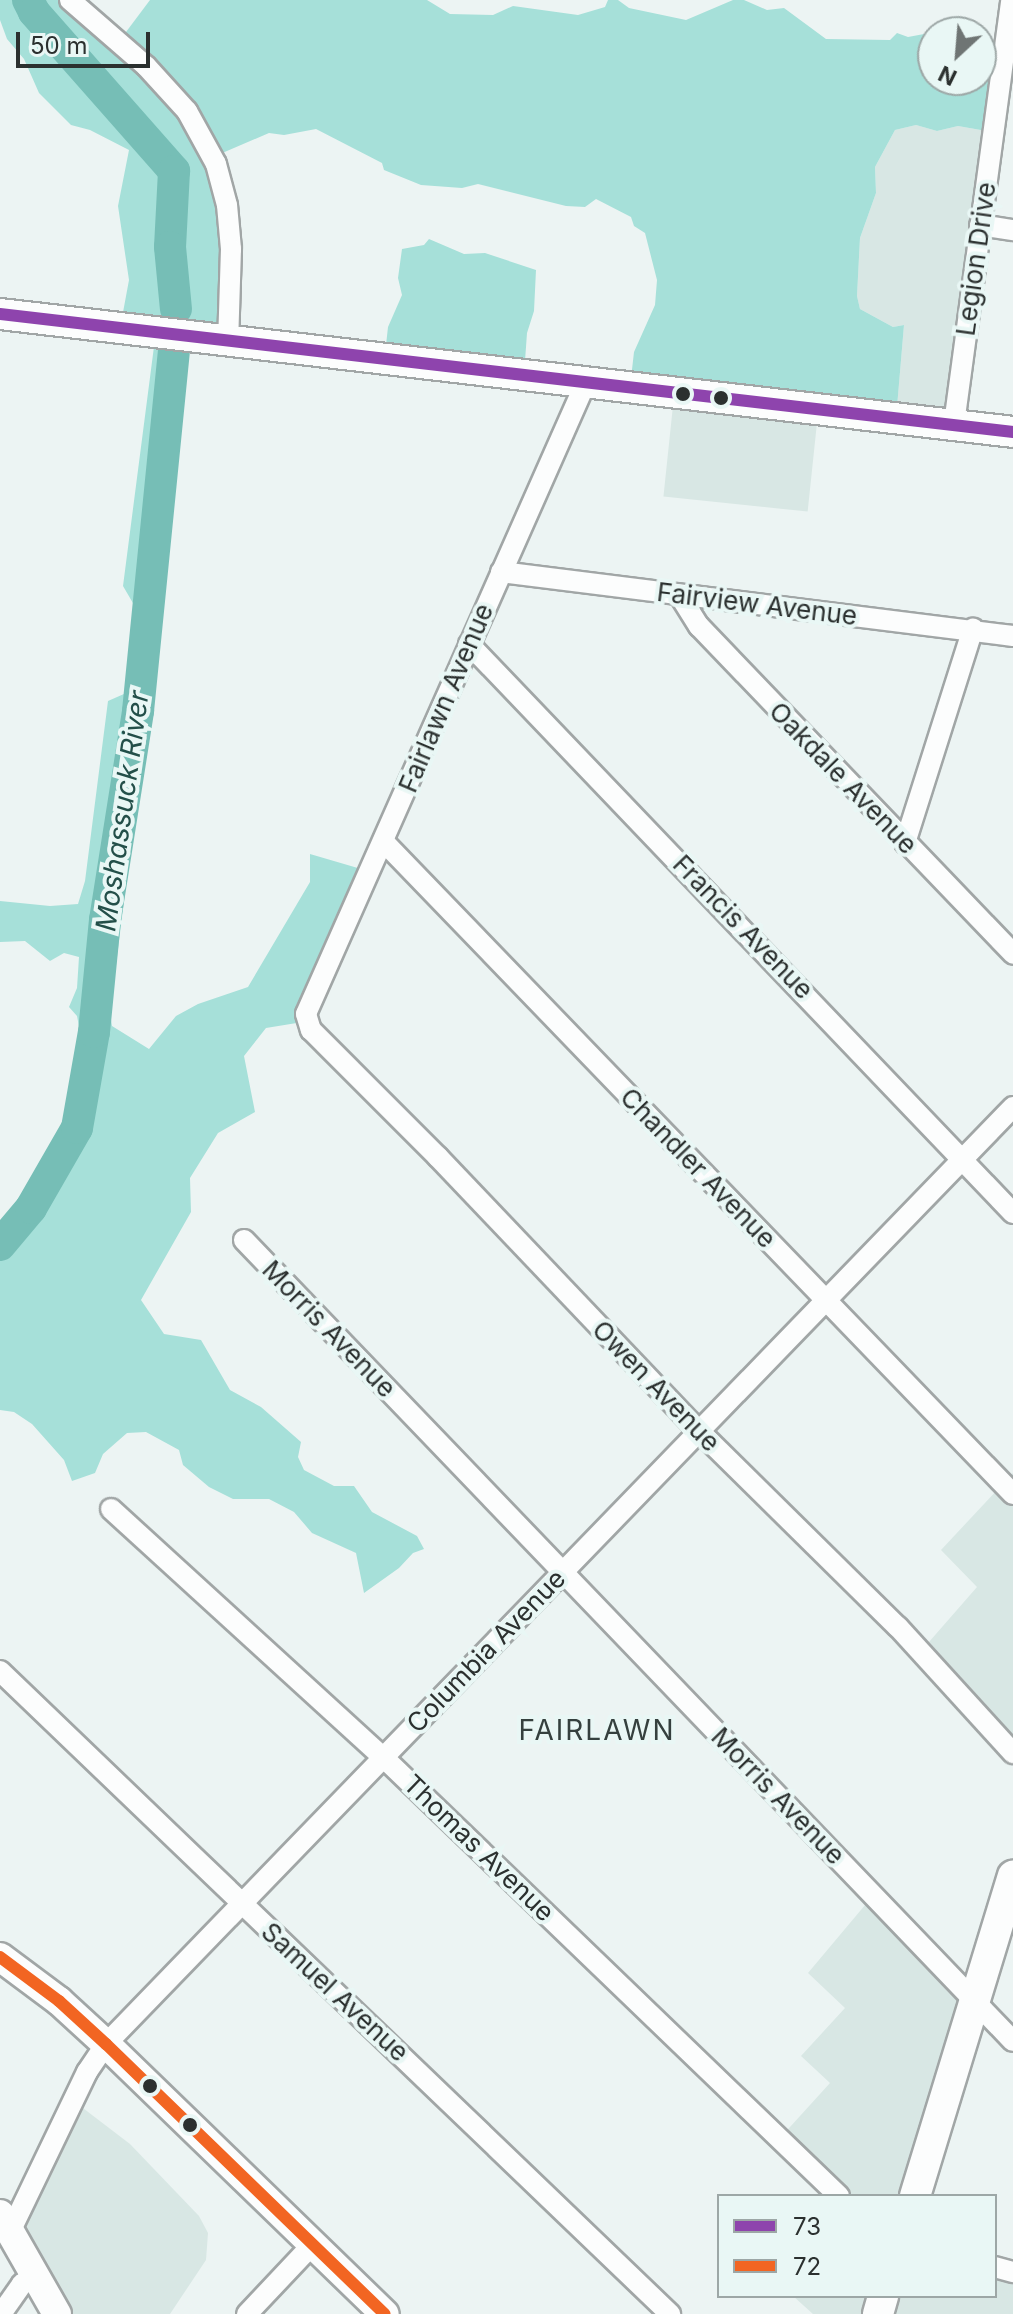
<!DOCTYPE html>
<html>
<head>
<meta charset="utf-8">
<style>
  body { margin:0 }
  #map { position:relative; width:1013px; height:2314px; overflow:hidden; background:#ecf4f3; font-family:Inter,sans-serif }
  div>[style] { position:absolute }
  .built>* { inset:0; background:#d8e7e4; transform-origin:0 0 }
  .forest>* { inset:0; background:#a6e0d9 }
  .river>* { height:32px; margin:-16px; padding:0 16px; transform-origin:16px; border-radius:16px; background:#76beb6 }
  .roads { filter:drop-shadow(2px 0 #a1a6a6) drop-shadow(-2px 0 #a1a6a6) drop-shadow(0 2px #a1a6a6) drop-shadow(0 -2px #a1a6a6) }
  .street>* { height:20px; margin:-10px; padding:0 10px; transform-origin:10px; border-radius:10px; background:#fcfdfd }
  .secondary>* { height:28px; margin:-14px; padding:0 14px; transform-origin:14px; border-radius:14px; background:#fcfdfd }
  .primary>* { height:30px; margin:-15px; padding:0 15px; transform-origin:15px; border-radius:15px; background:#fcfdfd }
  .bus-1>* { height:12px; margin:-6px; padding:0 6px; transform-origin:6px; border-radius:6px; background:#8e44ad }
  .bus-2>* { height:12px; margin:-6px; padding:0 6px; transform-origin:6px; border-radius:6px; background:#f26522 }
  .dots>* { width:22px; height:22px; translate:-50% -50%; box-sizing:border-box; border:4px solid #e9f7f5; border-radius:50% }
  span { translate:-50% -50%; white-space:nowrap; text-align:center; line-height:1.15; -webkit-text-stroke:8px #e9f7f5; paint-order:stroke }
  .street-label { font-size:26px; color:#2b302f }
  .water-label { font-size:28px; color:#234f49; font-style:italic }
  .neighbourhood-label { font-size:28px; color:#35403e; letter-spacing:2px }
  .legend { position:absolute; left:717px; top:2194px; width:280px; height:104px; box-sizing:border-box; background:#e9f7f5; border:2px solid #9da7a6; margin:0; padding:10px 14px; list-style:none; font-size:24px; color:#2b302f }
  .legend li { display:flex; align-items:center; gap:16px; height:40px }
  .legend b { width:40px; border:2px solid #9da7a6 }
  .north { position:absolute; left:917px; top:16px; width:80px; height:80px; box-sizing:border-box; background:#e9f7f5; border:2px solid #9da7a6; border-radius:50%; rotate:206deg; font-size:22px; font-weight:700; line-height:32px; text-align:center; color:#2b302f }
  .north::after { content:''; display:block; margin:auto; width:28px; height:36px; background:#6f7574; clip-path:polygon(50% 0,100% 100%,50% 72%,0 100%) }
  .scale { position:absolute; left:16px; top:32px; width:134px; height:36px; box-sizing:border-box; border:4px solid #2b302f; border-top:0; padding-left:10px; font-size:24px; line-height:28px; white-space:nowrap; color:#2b302f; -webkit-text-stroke:6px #e9f7f5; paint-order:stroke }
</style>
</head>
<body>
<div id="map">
  <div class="built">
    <i style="clip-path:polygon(916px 125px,937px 131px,958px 126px,992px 132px,953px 424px,896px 419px,904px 325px,893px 327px,860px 309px,857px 296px,860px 238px,876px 193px,875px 167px,895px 130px)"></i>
    <i style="left:674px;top:396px;width:145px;height:101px;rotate:6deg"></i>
    <i style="clip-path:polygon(1013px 1473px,1013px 1748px,922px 1650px,977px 1587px,941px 1550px)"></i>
    <i style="clip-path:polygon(876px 1892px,975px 1995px,915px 2196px,835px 2196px,780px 2138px,830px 2083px,801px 2056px,845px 2008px,808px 1973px)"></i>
    <i style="clip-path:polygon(75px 2102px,130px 2144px,199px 2216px,208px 2233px,206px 2260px,170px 2314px,62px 2314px,12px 2227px)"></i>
    <i style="clip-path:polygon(995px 2259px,1013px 2263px,1013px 2314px,813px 2314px,793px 2296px,995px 2296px)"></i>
  </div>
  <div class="forest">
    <i style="clip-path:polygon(0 0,74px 0,120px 40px,150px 0,427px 0,450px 14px,493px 15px,513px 6px,578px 15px,605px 7px,608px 0,618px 0,629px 8px,686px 20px,733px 0,744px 0,767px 10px,784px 8px,826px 39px,890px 40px,897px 33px,908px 37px,924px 34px,933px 39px,933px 80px,981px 80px,981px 54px,1000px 57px,992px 132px,958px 126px,937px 131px,916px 125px,895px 130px,875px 167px,876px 193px,860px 238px,857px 296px,860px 309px,893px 327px,904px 325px,896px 419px,630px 387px,634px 352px,655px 305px,657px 280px,645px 233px,634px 226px,631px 217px,596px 199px,585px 207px,566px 206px,478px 184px,462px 188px,421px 185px,384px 170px,382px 163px,316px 129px,284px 135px,269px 133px,220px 154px,232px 330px,171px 332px,159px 461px,168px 467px,176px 485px,110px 1013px,112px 1026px,149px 1049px,176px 1016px,198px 1004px,248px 987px,310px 882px,310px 854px,368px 871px,309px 1021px,266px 1028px,244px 1056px,255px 1112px,218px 1133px,190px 1178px,191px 1212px,141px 1300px,164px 1334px,201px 1340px,230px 1390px,261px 1407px,301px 1442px,298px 1457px,304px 1470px,334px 1486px,354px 1486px,372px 1512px,417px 1536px,424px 1549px,413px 1553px,399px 1568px,364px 1593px,356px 1553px,312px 1533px,294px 1512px,269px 1499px,233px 1499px,209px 1487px,183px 1465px,179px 1450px,146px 1432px,127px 1433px,103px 1454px,95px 1473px,72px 1481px,64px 1460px,32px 1424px,14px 1412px,0 1410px,0 1240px,7px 1233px,78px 1091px,83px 1047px,77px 1016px,69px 1007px,77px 988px,79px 957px,64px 953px,50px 961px,25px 941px,0 942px,0 901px,50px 906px,78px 904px,85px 881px,108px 701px,133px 690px,144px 622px,123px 586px,156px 331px,121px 323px,129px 280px,118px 206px,129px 150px,90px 130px,71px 125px,39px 93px,24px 59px,7px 39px,0 20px)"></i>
    <i style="clip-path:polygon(429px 239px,464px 254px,485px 253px,536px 270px,534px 311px,527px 333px,524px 375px,385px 354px,388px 327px,402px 295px,398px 278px,402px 249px,424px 245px)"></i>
  </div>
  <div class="river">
    <i style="left:28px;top:0;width:13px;rotate:63deg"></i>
    <i style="left:34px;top:12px;width:212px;rotate:48.6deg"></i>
    <i style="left:174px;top:171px;width:76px;rotate:93deg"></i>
    <i style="left:170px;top:247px;width:62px;rotate:84.5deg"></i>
    <i style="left:0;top:1245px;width:48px;rotate:-50deg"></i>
    <i style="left:31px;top:1208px;width:92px;rotate:-60.1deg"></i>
    <i style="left:77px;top:1128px;width:97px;rotate:-80deg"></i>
    <i style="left:94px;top:1032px;width:113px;rotate:-84.4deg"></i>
    <i style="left:105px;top:920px;width:212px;rotate:-81deg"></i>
    <i style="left:138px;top:711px;width:360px;rotate:-84.3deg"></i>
  </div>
  <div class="roads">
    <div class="street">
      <i style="left:70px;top:0;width:101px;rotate:41deg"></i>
      <i style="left:146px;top:66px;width:61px;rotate:47.7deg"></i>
      <i style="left:187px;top:111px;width:60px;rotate:61.3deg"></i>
      <i style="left:216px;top:164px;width:42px;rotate:75deg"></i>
      <i style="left:227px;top:205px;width:44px;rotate:84.8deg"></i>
      <i style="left:231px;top:249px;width:93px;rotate:91.8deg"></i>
      <i style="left:980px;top:225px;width:33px;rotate:9deg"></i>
      <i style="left:586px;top:382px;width:691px;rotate:113.9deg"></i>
      <i style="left:306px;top:1014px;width:17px;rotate:73deg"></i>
      <i style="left:311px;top:1030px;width:180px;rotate:45deg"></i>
      <i style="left:438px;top:1157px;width:376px;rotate:46.4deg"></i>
      <i style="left:697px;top:1429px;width:282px;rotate:44.6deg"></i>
      <i style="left:898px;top:1627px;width:171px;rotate:47.6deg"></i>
      <i style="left:954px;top:424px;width:428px;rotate:-82.3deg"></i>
      <i style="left:501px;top:572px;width:516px;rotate:7.13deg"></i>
      <i style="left:680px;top:596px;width:36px;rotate:58deg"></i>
      <i style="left:699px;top:626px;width:454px;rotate:46.2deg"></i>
      <i style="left:469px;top:644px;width:787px;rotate:46.29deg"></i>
      <i style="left:384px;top:842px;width:906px;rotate:46.03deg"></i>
      <i style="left:905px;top:843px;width:225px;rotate:-72.4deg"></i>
      <i style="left:244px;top:1240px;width:1110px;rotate:46.17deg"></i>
      <i style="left:111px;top:1509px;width:368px;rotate:42.4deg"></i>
      <i style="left:383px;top:1757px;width:633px;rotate:43.91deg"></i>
      <i style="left:0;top:1671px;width:929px;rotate:43.82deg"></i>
      <i style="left:10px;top:2232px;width:178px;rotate:-64.3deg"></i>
      <i style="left:87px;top:2072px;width:34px;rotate:-56deg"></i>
      <i style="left:106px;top:2044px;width:1304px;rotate:-45.93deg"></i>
      <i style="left:995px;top:2267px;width:19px;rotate:16deg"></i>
      <i style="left:1px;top:2314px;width:37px;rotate:-55deg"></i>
      <i style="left:22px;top:2284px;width:14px;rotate:-34deg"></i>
      <i style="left:247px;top:2314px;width:95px;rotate:-46.7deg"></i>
    </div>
    <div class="secondary">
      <i style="left:0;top:1957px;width:74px;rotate:36.7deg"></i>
      <i style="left:59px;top:2001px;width:64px;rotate:42.5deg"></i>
      <i style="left:106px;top:2044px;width:388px;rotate:44.1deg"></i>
      <i style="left:0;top:2214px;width:115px;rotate:60.3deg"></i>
    </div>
    <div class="primary">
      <i style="left:0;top:314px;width:1020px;rotate:6.64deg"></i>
      <i style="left:915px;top:2196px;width:335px;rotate:-73deg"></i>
      <i style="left:878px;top:2314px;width:19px;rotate:-74deg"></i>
    </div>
  </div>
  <div class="bus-1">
    <i style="left:0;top:314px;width:1020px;rotate:6.64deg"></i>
  </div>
  <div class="bus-2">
    <i style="left:0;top:1957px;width:74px;rotate:36.7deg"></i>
    <i style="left:59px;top:2001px;width:64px;rotate:42.5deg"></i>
    <i style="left:106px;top:2044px;width:388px;rotate:44.1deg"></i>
  </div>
  <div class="dots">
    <i style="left:683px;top:394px;background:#2b302f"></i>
    <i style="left:721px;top:398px;background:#2b302f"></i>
    <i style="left:150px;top:2086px;background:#2b302f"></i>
    <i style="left:190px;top:2125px;background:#2b302f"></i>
  </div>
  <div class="street-label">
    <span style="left:976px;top:259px;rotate:-82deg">Legion Drive</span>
    <span style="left:757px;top:604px;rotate:7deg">Fairview Avenue</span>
    <span style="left:446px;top:698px;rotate:-67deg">Fairlawn Avenue</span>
    <span style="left:843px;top:778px;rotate:46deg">Oakdale Avenue</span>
    <span style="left:743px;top:927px;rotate:46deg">Francis Avenue</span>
    <span style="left:698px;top:1168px;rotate:46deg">Chandler Avenue</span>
    <span style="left:329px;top:1329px;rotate:46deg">Morris Avenue</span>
    <span style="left:656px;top:1386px;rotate:46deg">Owen Avenue</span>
    <span style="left:486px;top:1651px;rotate:-46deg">Columbia Avenue</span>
    <span style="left:778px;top:1796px;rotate:46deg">Morris Avenue</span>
    <span style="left:479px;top:1848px;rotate:44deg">Thomas Avenue</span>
    <span style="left:335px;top:1992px;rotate:43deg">Samuel Avenue</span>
  </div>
  <div class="water-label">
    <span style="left:122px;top:811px;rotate:-82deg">Moshassuck River</span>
  </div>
  <div class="neighbourhood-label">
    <span style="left:597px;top:1730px">FAIRLAWN</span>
  </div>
  <ul class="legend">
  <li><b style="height:10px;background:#8e44ad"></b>73</li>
  <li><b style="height:10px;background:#f26522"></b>72</li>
  </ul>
  <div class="north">N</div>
  <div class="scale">50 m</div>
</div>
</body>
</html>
